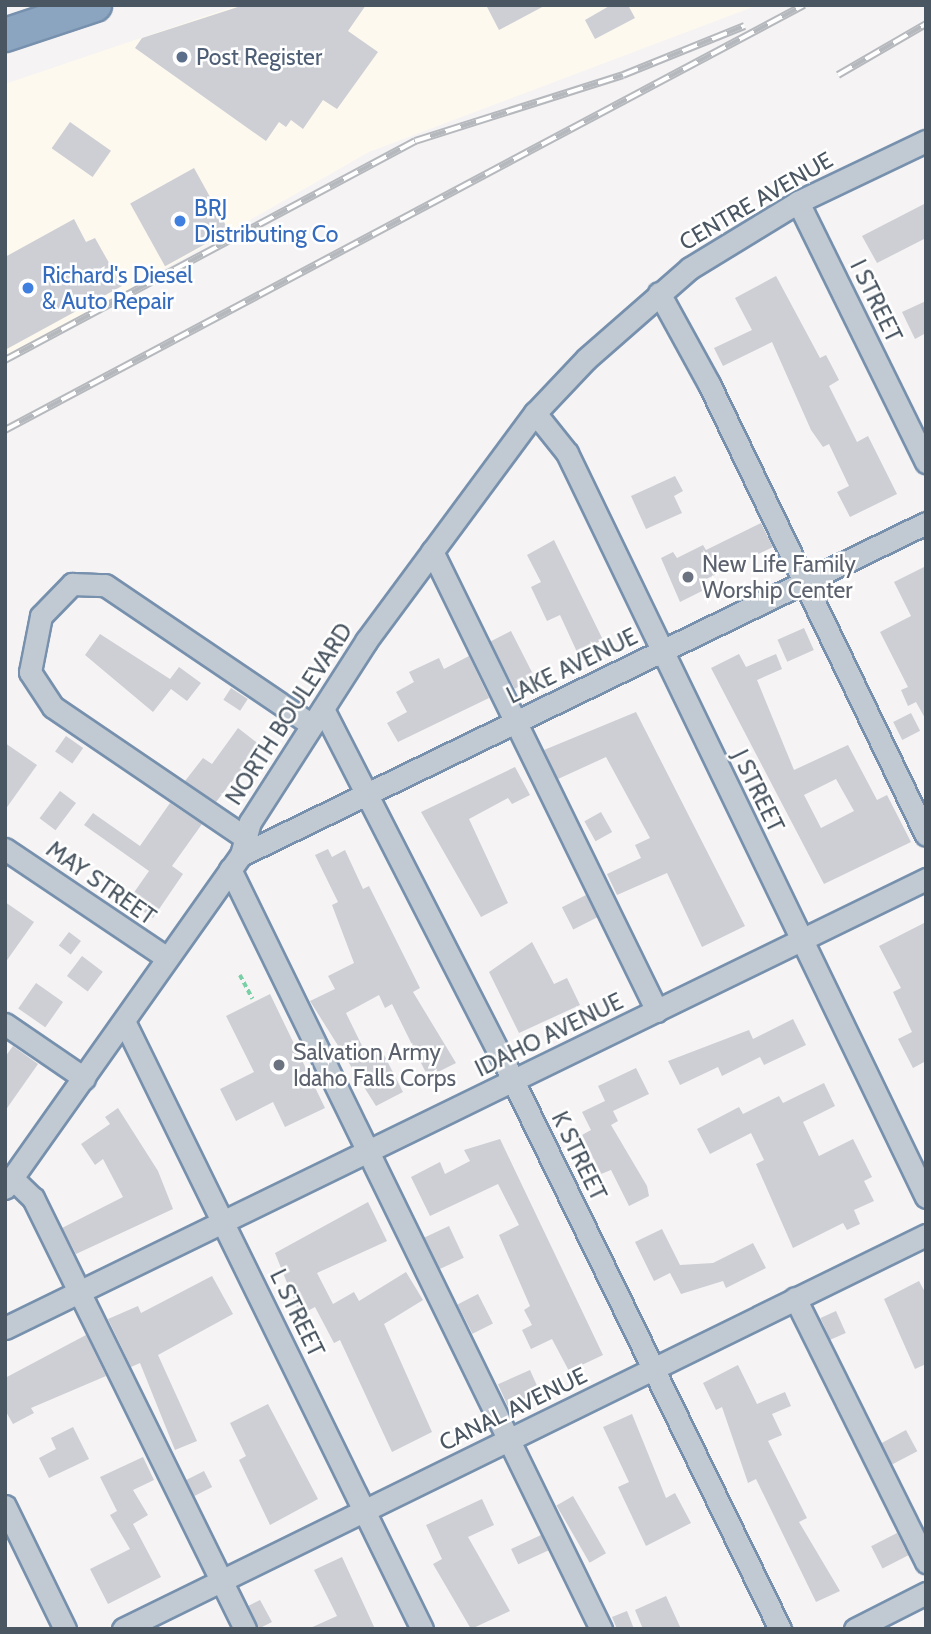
<!DOCTYPE html>
<html>
<head>
<meta charset="utf-8">
<style>
  body { margin:0 }
  #map { position:relative; width:931px; height:1634px; overflow:hidden; background:#f5f3f3; font-family:Cabin,sans-serif }
  div>[style] { position:absolute }
  .commercial>* { inset:0; background:#fdf9ef }
  .building>* { inset:0; background:#cdcfd5; transform-origin:0 0 }
  .path>* { height:3.5px; margin-top:-1.75px; transform-origin:0; background:repeating-linear-gradient(90deg,#7ad0a6 0 5px,transparent 0 8.5px) }
  .roads { filter:drop-shadow(2px 0 #7690ad) drop-shadow(-2px 0 #7690ad) drop-shadow(0 2px #7690ad) drop-shadow(0 -2px #7690ad) }
  .minor>* { height:21px; margin:-10.5px; padding:0 10.5px; transform-origin:10.5px; border-radius:10.5px; background:#c1cad2 }
  .highway>* { height:32px; margin:-16px; padding:0 16px; transform-origin:16px; border-radius:16px; background:#8ba5c1 }
  .rail>* { height:8px; margin-top:-4px; transform-origin:0; background:repeating-linear-gradient(90deg,#fff 0 16px,#b5b8bd 0 32px); box-sizing:border-box; border-block:2px solid #b5b8bd }
  .dots>* { width:19px; height:19px; translate:-50% -50%; box-sizing:border-box; border:4px solid #fff; border-radius:50% }
  span { translate:-50% -50%; white-space:nowrap; text-align:center; line-height:1.15; -webkit-text-stroke:5px #fff; paint-order:stroke }
  .service-label { font-size:23px; color:#4e5e75 }
  .left { translate:0 -50%; text-align:left }
  .street-label { font-size:23px; color:#4a5661 }
  .shop-label { font-size:23px; color:#366cbe }
  .worship-label { font-size:23px; color:#5b616d }
  .frame { position:absolute; inset:0; border:7px solid #4a5661; pointer-events:none }
</style>
</head>
<body>
<div id="map">
  <div class="commercial">
    <i style="clip-path:polygon(238px 5px,758px 5px,369px 152px,5px 360px,5px 84px)"></i>
  </div>
  <div class="building">
    <i style="clip-path:polygon(244px 5px,366px 5px,348px 31px,378px 52px,337px 109px,323px 100px,303px 129px,291px 120px,286px 127px,279px 122px,266px 141px,135px 48px,142px 38px)"></i>
    <i style="clip-path:polygon(486px 5px,546px 5px,499px 30px)"></i>
    <i style="clip-path:polygon(611px 5px,628px 5px,635px 18px,595px 39px,585px 20px)"></i>
    <i style="left:70px;top:122px;width:50px;height:32px;rotate:35deg"></i>
    <i style="left:194px;top:168px;width:72px;height:73px;rotate:61deg"></i>
    <i style="clip-path:polygon(926px 203px,926px 238px,877px 263px,862px 236px)"></i>
    <i style="clip-path:polygon(74px 219px,86px 242px,95px 238px,122px 286px,5px 350px,5px 257px)"></i>
    <i style="clip-path:polygon(776px 276px,820px 358px,826px 355px,839px 380px,829px 386px,857px 442px,868px 436px,897px 494px,850px 517px,837px 492px,849px 486px,829px 444px,823px 447px,811px 430px,772px 342px,723px 366px,714px 348px,752px 330px,735px 298px)"></i>
    <i style="clip-path:polygon(926px 301px,926px 333px,915px 339px,902px 312px)"></i>
    <i style="clip-path:polygon(675px 476px,683px 491px,674px 496px,682px 513px,646px 529px,631px 496px)"></i>
    <i style="clip-path:polygon(761px 523px,773px 547px,704px 580px,708px 588px,680px 602px,661px 558px,673px 552px,677px 558px,703px 545px,706px 550px)"></i>
    <i style="clip-path:polygon(554px 540px,603px 640px,577px 652px,560px 615px,547px 621px,531px 587px,541px 582px,527px 555px)"></i>
    <i style="clip-path:polygon(926px 566px,926px 720px,916px 702px,908px 706px,901px 690px,908px 687px,880px 632px,911px 616px,894px 582px)"></i>
    <i style="left:804px;top:628px;width:24px;height:29px;rotate:66deg"></i>
    <i style="left:511px;top:631px;width:53px;height:23px;rotate:63deg"></i>
    <i style="clip-path:polygon(100px 634px,170px 679px,179px 667px,201px 683px,187px 701px,171px 689px,153px 712px,85px 655px)"></i>
    <i style="clip-path:polygon(evenodd,739px 654px,746px 667px,776px 654px,782px 669px,757px 680px,794px 770px,848px 745px,877px 800px,887px 795px,911px 842px,824px 884px,711px 668px,739px 654px,836px 779px,854px 811px,821px 828px,804px 795px,836px 779px)"></i>
    <i style="clip-path:polygon(469px 656px,489px 698px,398px 742px,387px 723px,407px 712px,396px 692px,414px 682px,409px 672px,439px 658px,444px 669px)"></i>
    <i style="left:231px;top:688px;width:20px;height:14px;rotate:33deg"></i>
    <i style="clip-path:polygon(636px 712px,745px 926px,702px 947px,667px 873px,617px 895px,607px 874px,641px 858px,635px 845px,650px 838px,606px 757px,558px 779px,544px 750px)"></i>
    <i style="left:911px;top:713px;width:20px;height:20px;rotate:63deg"></i>
    <i style="clip-path:polygon(238px 728px,260px 745px,216px 802px,185px 781px,203px 758px,212px 764px)"></i>
    <i style="left:66px;top:736px;width:21px;height:19px;rotate:35deg"></i>
    <i style="clip-path:polygon(5px 743px,37px 765px,5px 810px)"></i>
    <i style="clip-path:polygon(515px 767px,530px 795px,512px 804px,508px 798px,469px 819px,508px 903px,481px 917px,421px 812px)"></i>
    <i style="left:60px;top:791px;width:20px;height:34px;rotate:37deg"></i>
    <i style="clip-path:polygon(170px 803px,202px 824px,172px 866px,183px 874px,153px 918px,128px 901px,149px 871px,84px 825px,93px 813px,140px 846px)"></i>
    <i style="left:601px;top:812px;width:23px;height:19px;rotate:61deg"></i>
    <i style="clip-path:polygon(328px 849px,332px 857px,345px 850px,363px 889px,369px 886px,420px 988px,413px 992px,456px 1063px,428px 1077px,392px 1004px,385px 1008px,379px 995px,346px 1013px,366px 1054px,380px 1047px,403px 1092px,376px 1106px,310px 1001px,335px 989px,328px 976px,354px 963px,332px 905px,338px 902px,315px 855px)"></i>
    <i style="left:586px;top:895px;width:25px;height:27px;rotate:63deg"></i>
    <i style="clip-path:polygon(5px 902px,34px 922px,5px 963px)"></i>
    <i style="clip-path:polygon(926px 922px,926px 1061px,913px 1068px,898px 1039px,912px 1032px,893px 992px,901px 988px,879px 946px)"></i>
    <i style="left:69px;top:932px;width:15px;height:17px;rotate:37deg"></i>
    <i style="clip-path:polygon(532px 942px,554px 984px,567px 978px,580px 1005px,519px 1033px,489px 972px)"></i>
    <i style="left:82px;top:956px;width:26px;height:25px;rotate:37deg"></i>
    <i style="left:36px;top:983px;width:33px;height:31px;rotate:35deg"></i>
    <i style="clip-path:polygon(270px 994px,325px 1108px,285px 1127px,273px 1102px,236px 1121px,220px 1089px,254px 1072px,226px 1016px)"></i>
    <i style="clip-path:polygon(793px 1019px,806px 1045px,764px 1065px,760px 1057px,722px 1076px,718px 1067px,680px 1085px,668px 1061px,749px 1030px,753px 1039px)"></i>
    <i style="clip-path:polygon(13px 1046px,38px 1064px,5px 1111px,5px 1057px)"></i>
    <i style="clip-path:polygon(636px 1068px,649px 1094px,613px 1111px,618px 1121px,611px 1125px,647px 1186px,649px 1196px,629px 1206px,611px 1170px,601px 1174px,582px 1135px,591px 1130px,582px 1112px,605px 1101px,598px 1086px)"></i>
    <i style="clip-path:polygon(824px 1083px,835px 1106px,803px 1122px,819px 1156px,853px 1139px,872px 1177px,864px 1181px,874px 1201px,854px 1210px,860px 1224px,847px 1230px,843px 1223px,793px 1248px,756px 1164px,764px 1160px,751px 1133px,710px 1154px,697px 1129px,739px 1107px,743px 1114px,779px 1096px,783px 1103px)"></i>
    <i style="clip-path:polygon(118px 1108px,158px 1171px,173px 1209px,76px 1254px,62px 1228px,123px 1197px,103px 1159px,95px 1165px,81px 1144px,110px 1124px,105px 1117px)"></i>
    <i style="clip-path:polygon(500px 1139px,603px 1355px,569px 1371px,552px 1339px,531px 1349px,522px 1330px,532px 1325px,524px 1310px,530px 1306px,499px 1235px,519px 1225px,498px 1184px,430px 1216px,411px 1177px,440px 1162px,445px 1174px,470px 1161px,464px 1150px)"></i>
    <i style="clip-path:polygon(368px 1202px,387px 1241px,317px 1273px,333px 1304px,354px 1292px,359px 1301px,406px 1272px,423px 1300px,384px 1324px,432px 1432px,392px 1452px,340px 1340px,334px 1343px,315px 1307px,300px 1315px,275px 1253px)"></i>
    <i style="left:449px;top:1226px;width:35px;height:27px;rotate:65deg"></i>
    <i style="clip-path:polygon(662px 1229px,680px 1265px,713px 1263px,753px 1243px,766px 1268px,726px 1288px,723px 1281px,681px 1294px,670px 1273px,654px 1281px,635px 1242px)"></i>
    <i style="clip-path:polygon(212px 1276px,233px 1314px,158px 1355px,197px 1441px,175px 1450px,140px 1363px,131px 1367px,108px 1319px,138px 1306px,141px 1313px)"></i>
    <i style="clip-path:polygon(919px 1281px,926px 1294px,926px 1364px,915px 1369px,884px 1299px)"></i>
    <i style="left:478px;top:1294px;width:33px;height:23px;rotate:63deg"></i>
    <i style="left:836px;top:1311px;width:24px;height:17px;rotate:66deg"></i>
    <i style="clip-path:polygon(86px 1335px,106px 1376px,31px 1408px,34px 1413px,13px 1424px,5px 1410px,5px 1378px)"></i>
    <i style="clip-path:polygon(738px 1365px,757px 1404px,785px 1392px,791px 1406px,772px 1414px,782px 1435px,768px 1441px,807px 1518px,799px 1522px,840px 1591px,816px 1602px,756px 1479px,748px 1483px,722px 1407px,716px 1410px,703px 1383px)"></i>
    <i style="left:530px;top:1370px;width:24px;height:35px;rotate:66deg"></i>
    <i style="clip-path:polygon(268px 1404px,318px 1499px,270px 1525px,239px 1460px,246px 1456px,230px 1423px)"></i>
    <i style="clip-path:polygon(632px 1414px,666px 1498px,675px 1493px,691px 1523px,646px 1546px,618px 1487px,629px 1482px,603px 1427px)"></i>
    <i style="clip-path:polygon(73px 1427px,89px 1459px,49px 1478px,39px 1458px,56px 1449px,51px 1438px)"></i>
    <i style="left:906px;top:1430px;width:24px;height:28px;rotate:62deg"></i>
    <i style="clip-path:polygon(143px 1457px,154px 1480px,133px 1490px,148px 1515px,133px 1524px,161px 1577px,108px 1604px,90px 1569px,130px 1549px,110px 1515px,117px 1511px,100px 1477px)"></i>
    <i style="left:204px;top:1471px;width:18px;height:20px;rotate:63deg"></i>
    <i style="left:573px;top:1496px;width:66px;height:19px;rotate:60deg"></i>
    <i style="clip-path:polygon(482px 1499px,494px 1525px,468px 1537px,510px 1611px,471px 1629px,433px 1564px,442px 1559px,426px 1525px)"></i>
    <i style="left:897px;top:1533px;width:25px;height:29px;rotate:63deg"></i>
    <i style="left:541px;top:1535px;width:17px;height:33px;rotate:65deg"></i>
    <i style="clip-path:polygon(342px 1557px,375px 1629px,308px 1629px,337px 1616px,314px 1570px)"></i>
    <i style="clip-path:polygon(666px 1596px,681px 1629px,643px 1629px,635px 1610px)"></i>
    <i style="clip-path:polygon(260px 1600px,272px 1622px,258px 1629px,248px 1606px)"></i>
    <i style="clip-path:polygon(627px 1611px,634px 1629px,617px 1629px,612px 1617px)"></i>
  </div>
  <div class="path">
    <i style="left:240px;top:975px;width:27px;rotate:62deg"></i>
  </div>
  <div class="roads">
    <div class="minor">
      <i style="left:798px;top:202px;width:290px;rotate:63.8deg"></i>
      <i style="left:659px;top:293px;width:104px;rotate:61.2deg"></i>
      <i style="left:709px;top:384px;width:500px;rotate:64.31deg"></i>
      <i style="left:535px;top:413px;width:51px;rotate:51.3deg"></i>
      <i style="left:567px;top:453px;width:826px;rotate:64.24deg"></i>
      <i style="left:432px;top:551px;width:512px;rotate:63.94deg"></i>
      <i style="left:323px;top:709px;width:394px;rotate:62.9deg"></i>
      <i style="left:503px;top:1060px;width:633px;rotate:64.04deg"></i>
      <i style="left:243px;top:836px;width:230px;rotate:-145.8deg"></i>
      <i style="left:53px;top:707px;width:42px;rotate:-123.3deg"></i>
      <i style="left:30px;top:672px;width:57px;rotate:-78.9deg"></i>
      <i style="left:41px;top:616px;width:45px;rotate:-45.9deg"></i>
      <i style="left:72px;top:584px;width:33px;rotate:2deg"></i>
      <i style="left:105px;top:585px;width:250px;rotate:34.1deg"></i>
      <i style="left:5px;top:849px;width:195px;rotate:33.9deg"></i>
      <i style="left:241px;top:855px;width:761px;rotate:-25.86deg"></i>
      <i style="left:230px;top:869px;width:846px;rotate:63.98deg"></i>
      <i style="left:124px;top:1021px;width:677px;rotate:63.89deg"></i>
      <i style="left:5px;top:1024px;width:96px;rotate:34.4deg"></i>
      <i style="left:12px;top:1178px;width:29px;rotate:44deg"></i>
      <i style="left:33px;top:1198px;width:480px;rotate:63.8deg"></i>
      <i style="left:5px;top:1188px;width:408px;rotate:-54.7deg"></i>
      <i style="left:241px;top:855px;width:34px;rotate:-75deg"></i>
      <i style="left:250px;top:822px;width:215px;rotate:-57.3deg"></i>
      <i style="left:366px;top:641px;width:284px;rotate:-53.5deg"></i>
      <i style="left:535px;top:413px;width:74px;rotate:-46.6deg"></i>
      <i style="left:586px;top:359px;width:138px;rotate:-41.2deg"></i>
      <i style="left:690px;top:268px;width:127px;rotate:-31.4deg"></i>
      <i style="left:798px;top:202px;width:142px;rotate:-25.5deg"></i>
      <i style="left:795px;top:1298px;width:295px;rotate:63.6deg"></i>
      <i style="left:5px;top:1328px;width:1025px;rotate:-25.99deg"></i>
      <i style="left:5px;top:1506px;width:137px;rotate:64deg"></i>
      <i style="left:123px;top:1629px;width:894px;rotate:-26.14deg"></i>
      <i style="left:855px;top:1629px;width:80px;rotate:-26.9deg"></i>
    </div>
    <div class="highway">
      <i style="left:5px;top:35px;width:95px;rotate:-18.4deg"></i>
    </div>
  </div>
  <div class="rail">
    <i style="left:838px;top:75px;width:102px;rotate:-30.1deg"></i>
    <i style="left:5px;top:360px;width:465px;rotate:-28.1deg"></i>
    <i style="left:415px;top:141px;width:218px;rotate:-17.6deg"></i>
    <i style="left:623px;top:75px;width:131px;rotate:-22deg"></i>
    <i style="left:5px;top:430px;width:905px;rotate:-28.01deg"></i>
  </div>
  <div class="dots">
    <i style="left:182px;top:57px;background:#5c6f8a"></i>
    <i style="left:180px;top:221px;background:#3f7fe0"></i>
    <i style="left:28px;top:288px;background:#3f7fe0"></i>
    <i style="left:688px;top:577px;background:#6b7280"></i>
    <i style="left:279px;top:1065px;background:#6b7280"></i>
  </div>
  <div class="service-label">
    <span class="left" style="left:196px;top:57px">Post Register</span>
  </div>
  <div class="street-label">
    <span style="left:756px;top:201px;rotate:-30deg">CENTRE AVENUE</span>
    <span style="left:876px;top:301px;rotate:64deg">I STREET</span>
    <span style="left:572px;top:666px;rotate:-26deg">LAKE AVENUE</span>
    <span style="left:289px;top:714px;rotate:-57deg">NORTH BOULEVARD</span>
    <span style="left:758px;top:791px;rotate:64deg">J STREET</span>
    <span style="left:101px;top:883px;rotate:35deg">MAY STREET</span>
    <span style="left:549px;top:1035px;rotate:-26deg">IDAHO AVENUE</span>
    <span style="left:579px;top:1156px;rotate:64deg">K STREET</span>
    <span style="left:297px;top:1313px;rotate:64deg">L STREET</span>
    <span style="left:513px;top:1409px;rotate:-26deg">CANAL AVENUE</span>
  </div>
  <div class="shop-label">
    <span class="left" style="left:194px;top:221px">BRJ<br>Distributing Co</span>
    <span class="left" style="left:42px;top:288px">Richard's Diesel<br>&amp; Auto Repair</span>
  </div>
  <div class="worship-label">
    <span class="left" style="left:702px;top:577px">New Life Family<br>Worship Center</span>
    <span class="left" style="left:293px;top:1065px">Salvation Army<br>Idaho Falls Corps</span>
  </div>
  <div class="frame"></div>
</div>
</body>
</html>
